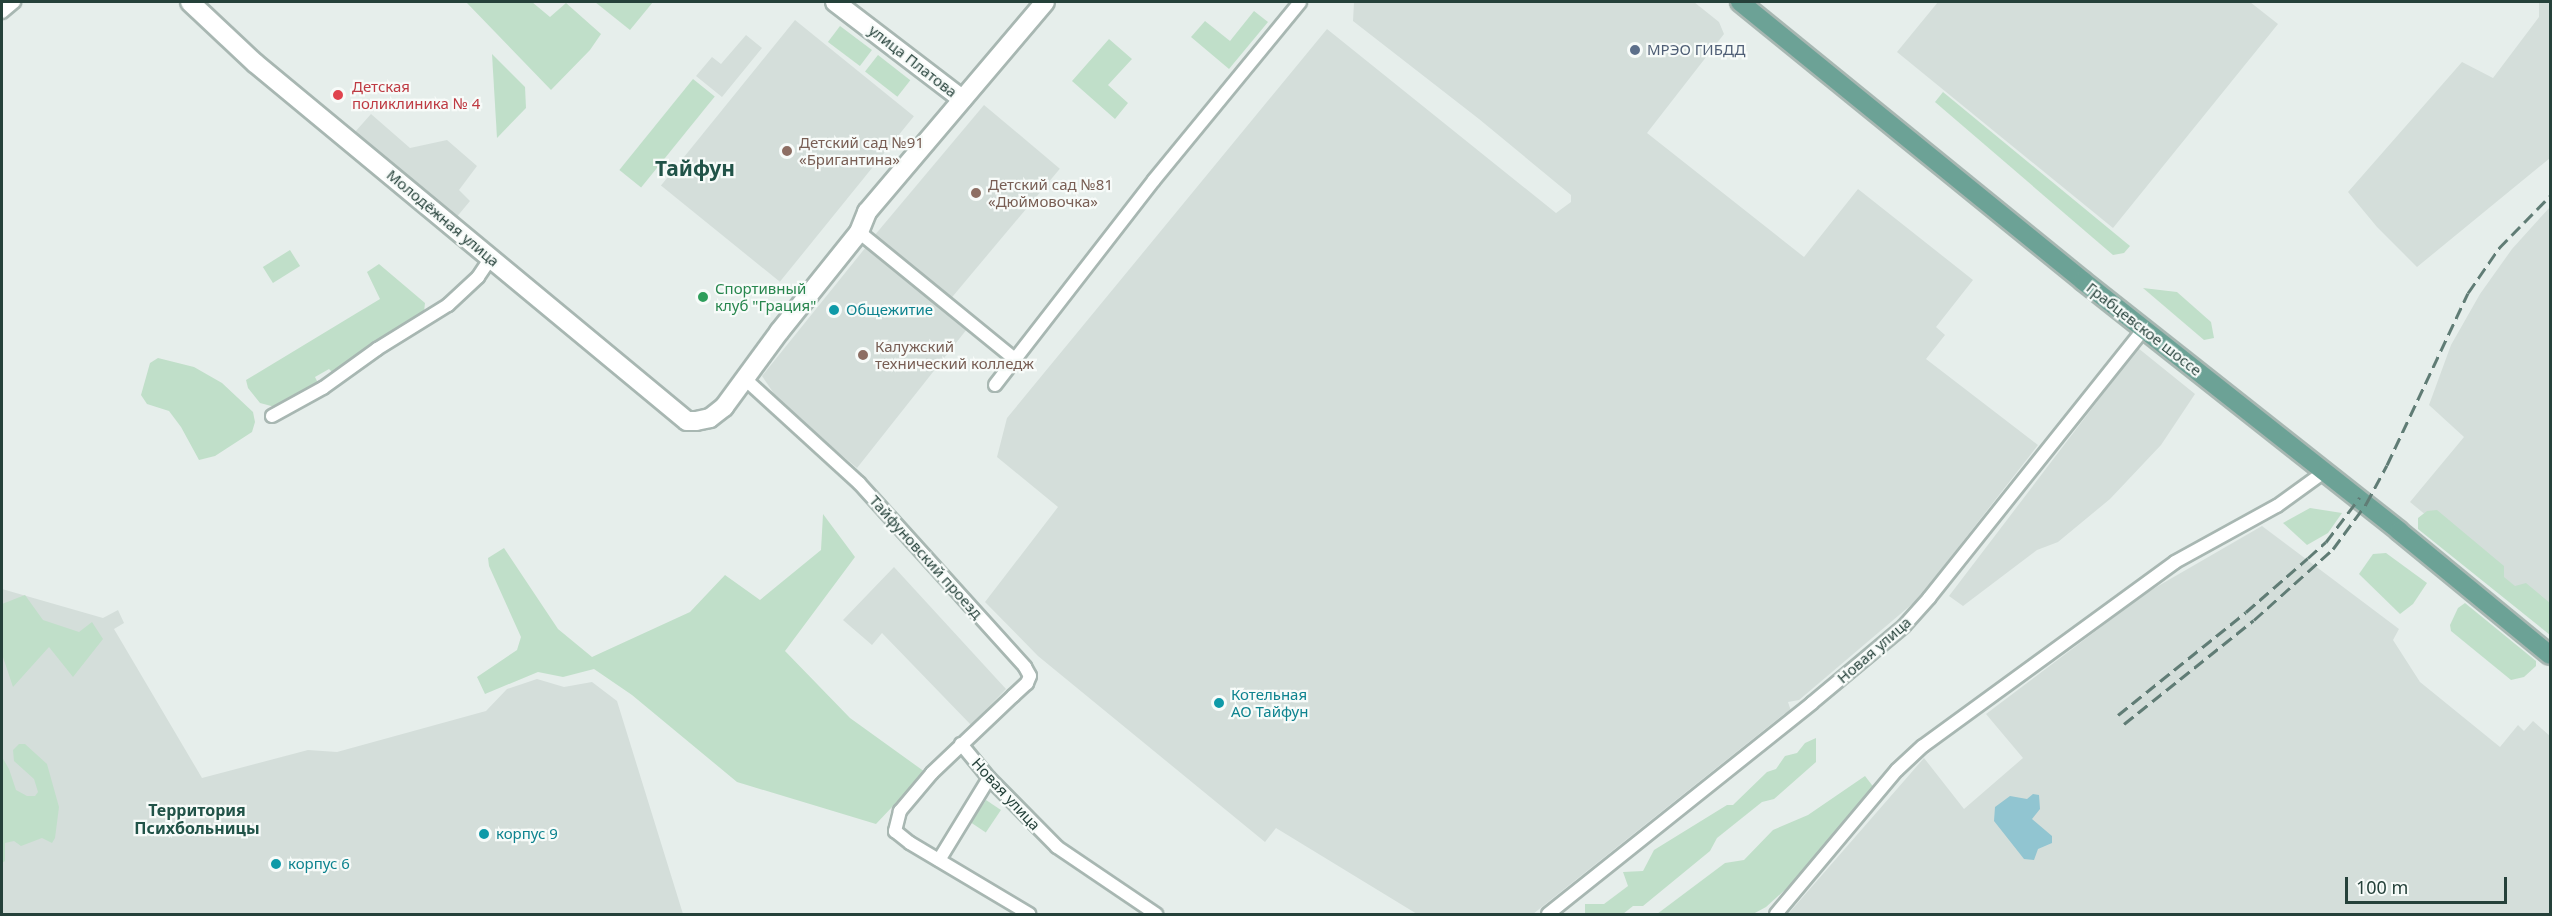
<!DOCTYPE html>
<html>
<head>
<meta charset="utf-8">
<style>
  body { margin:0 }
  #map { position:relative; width:2552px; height:916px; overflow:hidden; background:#e6eeeb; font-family:"Noto Sans",sans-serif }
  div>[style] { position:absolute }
  .built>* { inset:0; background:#d4deda; transform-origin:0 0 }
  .green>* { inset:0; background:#c0dfc9; transform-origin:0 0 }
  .water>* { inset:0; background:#91c5d1 }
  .roads { filter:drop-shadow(2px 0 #a8b7b2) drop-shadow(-2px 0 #a8b7b2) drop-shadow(0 2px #a8b7b2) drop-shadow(0 -2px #a8b7b2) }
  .street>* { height:12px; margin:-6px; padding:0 6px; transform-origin:6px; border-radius:6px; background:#fff }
  .secondary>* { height:18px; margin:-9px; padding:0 9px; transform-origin:9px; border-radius:9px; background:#fff }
  .primary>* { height:18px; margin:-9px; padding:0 9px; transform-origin:9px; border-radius:9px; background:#6ca296 }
  .rail>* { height:3px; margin-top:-1.5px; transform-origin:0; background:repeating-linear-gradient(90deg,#607c75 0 12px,transparent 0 18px) }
  .dots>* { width:16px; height:16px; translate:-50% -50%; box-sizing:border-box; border:3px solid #f7fbf9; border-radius:50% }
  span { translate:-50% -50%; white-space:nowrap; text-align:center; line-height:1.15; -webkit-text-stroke:4.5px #f7fbf9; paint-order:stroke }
  .service-label { font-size:15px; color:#4e5e75 }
  .left { translate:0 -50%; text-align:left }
  .street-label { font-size:15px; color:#25413a }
  .health-label { font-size:15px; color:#be3a42 }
  .education-label { font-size:15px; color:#785e54 }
  .leisure-label { font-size:15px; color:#27864d }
  .culture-label { font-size:15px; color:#0d838f }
  .neighbourhood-label { font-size:16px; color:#215348; font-weight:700 }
  .district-label { font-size:21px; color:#215348; font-weight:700 }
  .frame { position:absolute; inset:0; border:3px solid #25413a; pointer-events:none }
  .scale { position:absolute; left:2345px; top:877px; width:162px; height:27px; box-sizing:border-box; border:3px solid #25413a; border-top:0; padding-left:8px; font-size:18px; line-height:21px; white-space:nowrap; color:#25413a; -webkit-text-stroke:4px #f7fbf9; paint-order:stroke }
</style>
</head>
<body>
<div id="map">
  <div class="built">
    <i style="clip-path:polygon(1354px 2px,1694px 2px,1719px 22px,1724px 34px,1647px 133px,1804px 257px,1858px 189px,1973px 280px,1936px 327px,1945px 335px,1926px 359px,2038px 445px,1918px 599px,1799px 700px,1788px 702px,1791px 711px,1784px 714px,1533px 914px,1417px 914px,1276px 828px,1265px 842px,1038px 656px,985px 602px,1058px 507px,997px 457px,1007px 418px,1327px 29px,1556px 213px,1571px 202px,1571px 195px,1479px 119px,1353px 21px)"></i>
    <i style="clip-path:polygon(1938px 2px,2250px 2px,2278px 24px,2113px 228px,1897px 52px)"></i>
    <i style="clip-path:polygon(2539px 2px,2550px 2px,2550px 158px,2417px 267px,2377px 227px,2348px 192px,2462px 62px,2493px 78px,2539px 17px)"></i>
    <i style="left:795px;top:20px;width:153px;height:213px;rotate:39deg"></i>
    <i style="clip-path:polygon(746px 35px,762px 48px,722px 97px,696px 76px,712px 57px,721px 64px)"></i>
    <i style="left:984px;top:105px;width:99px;height:172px;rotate:40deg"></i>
    <i style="clip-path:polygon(371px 114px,410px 148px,447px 140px,477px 166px,459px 190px,470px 201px,455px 219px,355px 132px)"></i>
    <i style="clip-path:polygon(2550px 207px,2550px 617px,2410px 502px,2464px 437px,2429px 405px,2451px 345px,2480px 294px,2512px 249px)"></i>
    <i style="clip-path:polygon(866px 247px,967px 329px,857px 468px,781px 404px,762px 376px)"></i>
    <i style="clip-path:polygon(2138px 348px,2195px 394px,2161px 445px,2110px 499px,2058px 542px,2037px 550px,1963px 606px,1949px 596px)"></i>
    <i style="clip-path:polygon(2262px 526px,2399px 629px,2393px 640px,2420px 682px,2500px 747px,2518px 725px,2524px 731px,2533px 721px,2550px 736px,2550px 914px,1788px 914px,1924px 758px,1964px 809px,2023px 758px,1986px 714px,2146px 593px)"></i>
    <i style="clip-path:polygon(894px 567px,1006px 689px,971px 725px,882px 633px,872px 645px,843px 620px)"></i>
    <i style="clip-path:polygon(2px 589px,103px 618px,118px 610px,124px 623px,114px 629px,202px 778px,308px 750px,337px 752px,486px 711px,507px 689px,537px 679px,564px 687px,592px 682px,617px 701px,683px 914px,2px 914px)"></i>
  </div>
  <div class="green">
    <i style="clip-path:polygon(466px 2px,532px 2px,550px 17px,566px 3px,601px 34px,590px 50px,551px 90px)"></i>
    <i style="clip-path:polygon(595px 2px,653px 2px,630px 30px)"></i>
    <i style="clip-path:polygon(1254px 11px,1268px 22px,1229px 69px,1191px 37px,1205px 21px,1230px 41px)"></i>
    <i style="left:840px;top:26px;width:40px;height:20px;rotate:37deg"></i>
    <i style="clip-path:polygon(1109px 39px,1132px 59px,1108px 85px,1128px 103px,1115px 119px,1072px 81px)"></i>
    <i style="clip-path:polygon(492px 54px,525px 87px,526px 108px,497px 138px)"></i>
    <i style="left:878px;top:55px;width:41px;height:21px;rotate:38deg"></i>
    <i style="left:693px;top:79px;width:28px;height:117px;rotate:39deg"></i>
    <i style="clip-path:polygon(1943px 92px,2130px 246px,2124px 253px,2113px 255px,1935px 102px)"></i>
    <i style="left:290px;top:250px;width:19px;height:32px;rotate:58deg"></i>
    <i style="clip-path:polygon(379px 264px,425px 303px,424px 312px,333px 373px,329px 369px,315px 377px,318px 383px,275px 407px,260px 403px,248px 388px,246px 380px,380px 299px,367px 272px)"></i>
    <i style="clip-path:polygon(2143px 288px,2177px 292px,2211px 322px,2214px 338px,2204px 340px)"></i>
    <i style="clip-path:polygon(158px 358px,194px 367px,222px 383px,253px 412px,255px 422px,252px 432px,215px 456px,199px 460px,181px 427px,169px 411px,147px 404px,141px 395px,150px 363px)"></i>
    <i style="clip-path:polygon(2310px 508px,2342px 513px,2328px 533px,2307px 545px,2283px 523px)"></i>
    <i style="clip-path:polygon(2437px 510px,2504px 566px,2504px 577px,2515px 586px,2526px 583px,2550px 603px,2550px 635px,2418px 529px,2418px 518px,2427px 511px)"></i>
    <i style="clip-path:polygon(823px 514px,855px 557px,785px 651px,850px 718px,925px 772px,876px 824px,737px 782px,632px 695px,594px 669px,563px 677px,538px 672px,485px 694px,477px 677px,517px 650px,521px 637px,489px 566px,488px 558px,504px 548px,558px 629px,592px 657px,690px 612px,725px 575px,760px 600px,821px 550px)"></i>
    <i style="clip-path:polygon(2386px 553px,2427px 583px,2413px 604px,2400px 614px,2359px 574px,2373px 554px)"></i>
    <i style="clip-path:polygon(25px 595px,43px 620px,79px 632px,92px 622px,103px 639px,73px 677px,49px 647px,13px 687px,2px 654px,2px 604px)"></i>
    <i style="clip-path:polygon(2465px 603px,2536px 661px,2536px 666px,2524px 677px,2511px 680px,2451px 631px,2450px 625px,2458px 608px)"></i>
    <i style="clip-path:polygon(1816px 738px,1816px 762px,1774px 799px,1762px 802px,1717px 838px,1710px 851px,1643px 906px,1633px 906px,1623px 914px,1585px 914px,1585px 904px,1604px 904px,1628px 886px,1623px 872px,1643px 871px,1654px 850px,1727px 805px,1733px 805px,1767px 772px,1776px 769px,1785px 756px,1797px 753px,1805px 743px)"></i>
    <i style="clip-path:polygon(19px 744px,25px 744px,47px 764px,59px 807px,55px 838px,52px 843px,42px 838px,21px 846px,14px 841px,5px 843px,5px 861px,2px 863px,2px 757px,9px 769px,16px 790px,27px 796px,35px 796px,38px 792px,34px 779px,14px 761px,13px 750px)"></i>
    <i style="clip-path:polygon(1865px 776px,1875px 789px,1798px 878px,1766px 907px,1753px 914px,1657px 914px,1725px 863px,1744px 860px,1773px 830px,1808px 815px)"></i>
    <i style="left:986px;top:800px;width:18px;height:27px;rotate:34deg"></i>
  </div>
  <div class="water">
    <i style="clip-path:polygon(2033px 794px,2039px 795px,2040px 809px,2032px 819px,2052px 836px,2052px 843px,2038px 849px,2034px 860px,2024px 859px,1994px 821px,1995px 807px,2010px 796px,2027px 799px)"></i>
  </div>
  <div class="roads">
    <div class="street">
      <i style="left:2px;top:12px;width:16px;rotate:-40deg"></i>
      <i style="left:859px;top:232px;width:203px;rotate:39.2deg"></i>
      <i style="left:744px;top:378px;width:156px;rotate:42.4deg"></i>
      <i style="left:859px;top:483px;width:248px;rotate:47.9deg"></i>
      <i style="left:1025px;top:667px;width:10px;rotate:61deg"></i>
      <i style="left:1030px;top:676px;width:8px;rotate:113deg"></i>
      <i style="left:1027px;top:683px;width:19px;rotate:137deg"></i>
      <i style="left:1013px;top:696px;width:112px;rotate:136.5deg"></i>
      <i style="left:932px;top:773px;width:50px;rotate:130.1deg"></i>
      <i style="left:900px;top:811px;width:21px;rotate:104deg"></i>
      <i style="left:895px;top:831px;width:19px;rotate:39deg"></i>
      <i style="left:910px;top:843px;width:139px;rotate:30.8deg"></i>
      <i style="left:995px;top:385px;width:259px;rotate:-52.2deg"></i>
      <i style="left:1154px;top:180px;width:230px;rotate:-50.6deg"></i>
      <i style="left:272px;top:416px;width:58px;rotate:-28.8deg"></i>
      <i style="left:323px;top:388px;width:67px;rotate:-35.8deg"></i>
      <i style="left:377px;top:349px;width:84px;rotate:-31.8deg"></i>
      <i style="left:448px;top:305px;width:41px;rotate:-43deg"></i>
      <i style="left:478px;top:277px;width:23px;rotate:-56deg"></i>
      <i style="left:961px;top:744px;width:44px;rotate:50.5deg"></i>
      <i style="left:989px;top:778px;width:97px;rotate:45.4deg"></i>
      <i style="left:1057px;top:847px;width:120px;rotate:34.1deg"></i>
      <i style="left:939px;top:860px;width:96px;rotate:-58.6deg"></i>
      <i style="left:1548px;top:914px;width:338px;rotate:-38.6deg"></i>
      <i style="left:1812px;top:703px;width:120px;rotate:-39.9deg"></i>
      <i style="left:1904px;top:626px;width:38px;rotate:-48deg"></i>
      <i style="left:1929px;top:598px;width:344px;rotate:-51.4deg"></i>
      <i style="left:1776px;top:914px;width:188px;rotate:-50deg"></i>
      <i style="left:1897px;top:770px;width:35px;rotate:-43deg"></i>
      <i style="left:1923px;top:746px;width:312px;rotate:-36.1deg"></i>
      <i style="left:2175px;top:562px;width:116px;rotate:-28.8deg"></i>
      <i style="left:2277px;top:506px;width:58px;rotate:-35.9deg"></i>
    </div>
    <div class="secondary">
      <i style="left:190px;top:2px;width:89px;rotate:43.2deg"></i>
      <i style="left:255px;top:63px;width:561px;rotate:39.65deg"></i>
      <i style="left:687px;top:421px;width:9px"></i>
      <i style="left:696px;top:421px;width:14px;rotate:-12deg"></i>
      <i style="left:710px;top:418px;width:18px;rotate:-38deg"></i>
      <i style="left:724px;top:407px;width:93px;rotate:-53.7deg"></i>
      <i style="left:779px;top:332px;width:128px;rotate:-51.3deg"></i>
      <i style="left:859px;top:232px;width:22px;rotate:-68deg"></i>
      <i style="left:867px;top:212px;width:275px;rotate:-49.7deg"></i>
      <i style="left:835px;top:2px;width:160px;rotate:37.4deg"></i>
    </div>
    <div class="primary">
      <i style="left:1740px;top:2px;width:442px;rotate:39.1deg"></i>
      <i style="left:2083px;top:281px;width:403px;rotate:38.3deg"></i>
      <i style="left:2399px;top:531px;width:195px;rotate:39.4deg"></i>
    </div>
  </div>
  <div class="rail">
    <i style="left:2118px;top:715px;width:164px;rotate:-38.8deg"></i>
    <i style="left:2246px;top:612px;width:82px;rotate:-41.1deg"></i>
    <i style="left:2308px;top:558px;width:24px;rotate:-42deg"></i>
    <i style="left:2326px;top:542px;width:56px;rotate:-52.9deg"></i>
    <i style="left:2124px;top:724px;width:166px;rotate:-38.7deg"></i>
    <i style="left:2254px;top:620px;width:106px;rotate:-41.9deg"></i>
    <i style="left:2333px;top:549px;width:56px;rotate:-53.7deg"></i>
    <i style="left:2366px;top:504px;width:44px;rotate:-61.7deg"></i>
    <i style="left:2387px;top:465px;width:190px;rotate:-64.8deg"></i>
    <i style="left:2468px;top:293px;width:55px;rotate:-55.4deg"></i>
    <i style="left:2499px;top:248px;width:73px;rotate:-45.6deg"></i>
  </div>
  <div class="dots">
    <i style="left:1635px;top:50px;background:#5c6f8a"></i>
    <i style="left:338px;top:95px;background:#e0444e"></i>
    <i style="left:787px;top:151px;background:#8d6e63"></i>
    <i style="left:976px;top:193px;background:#8d6e63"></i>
    <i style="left:703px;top:297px;background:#2e9e5b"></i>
    <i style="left:834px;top:310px;background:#0f9aa8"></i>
    <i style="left:863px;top:355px;background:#8d6e63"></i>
    <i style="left:1219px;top:703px;background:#0f9aa8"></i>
    <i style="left:484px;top:834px;background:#0f9aa8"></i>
    <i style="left:276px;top:864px;background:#0f9aa8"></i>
  </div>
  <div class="service-label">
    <span class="left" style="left:1647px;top:50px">МРЭО ГИБДД</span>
  </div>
  <div class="street-label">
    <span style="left:913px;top:61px;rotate:38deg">улица Платова</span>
    <span style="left:443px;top:218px;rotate:40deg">Молодёжная улица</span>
    <span style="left:2144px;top:329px;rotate:38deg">Грабцевское шоссе</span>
    <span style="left:926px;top:557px;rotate:48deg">Тайфуновский проезд</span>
    <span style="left:1874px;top:650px;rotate:-41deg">Новая улица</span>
    <span style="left:1006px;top:794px;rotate:47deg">Новая улица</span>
  </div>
  <div class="health-label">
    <span class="left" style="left:352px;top:95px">Детская<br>поликлиника № 4</span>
  </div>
  <div class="education-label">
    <span class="left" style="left:799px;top:151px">Детский сад №91<br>«Бригантина»</span>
    <span class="left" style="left:988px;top:193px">Детский сад №81<br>«Дюймовочка»</span>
    <span class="left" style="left:875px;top:355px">Калужский<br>технический колледж</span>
  </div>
  <div class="leisure-label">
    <span class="left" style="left:715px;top:297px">Спортивный<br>клуб "Грация"</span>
  </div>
  <div class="culture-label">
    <span class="left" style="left:846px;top:310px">Общежитие</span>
    <span class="left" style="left:1231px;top:703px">Котельная<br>АО Тайфун</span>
    <span class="left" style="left:496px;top:834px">корпус 9</span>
    <span class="left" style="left:288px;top:864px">корпус 6</span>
  </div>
  <div class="neighbourhood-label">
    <span style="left:197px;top:819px">Территория<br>Психбольницы</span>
  </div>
  <div class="district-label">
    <span style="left:695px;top:168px">Тайфун</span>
  </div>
  <div class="frame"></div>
  <div class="scale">100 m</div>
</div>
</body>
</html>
